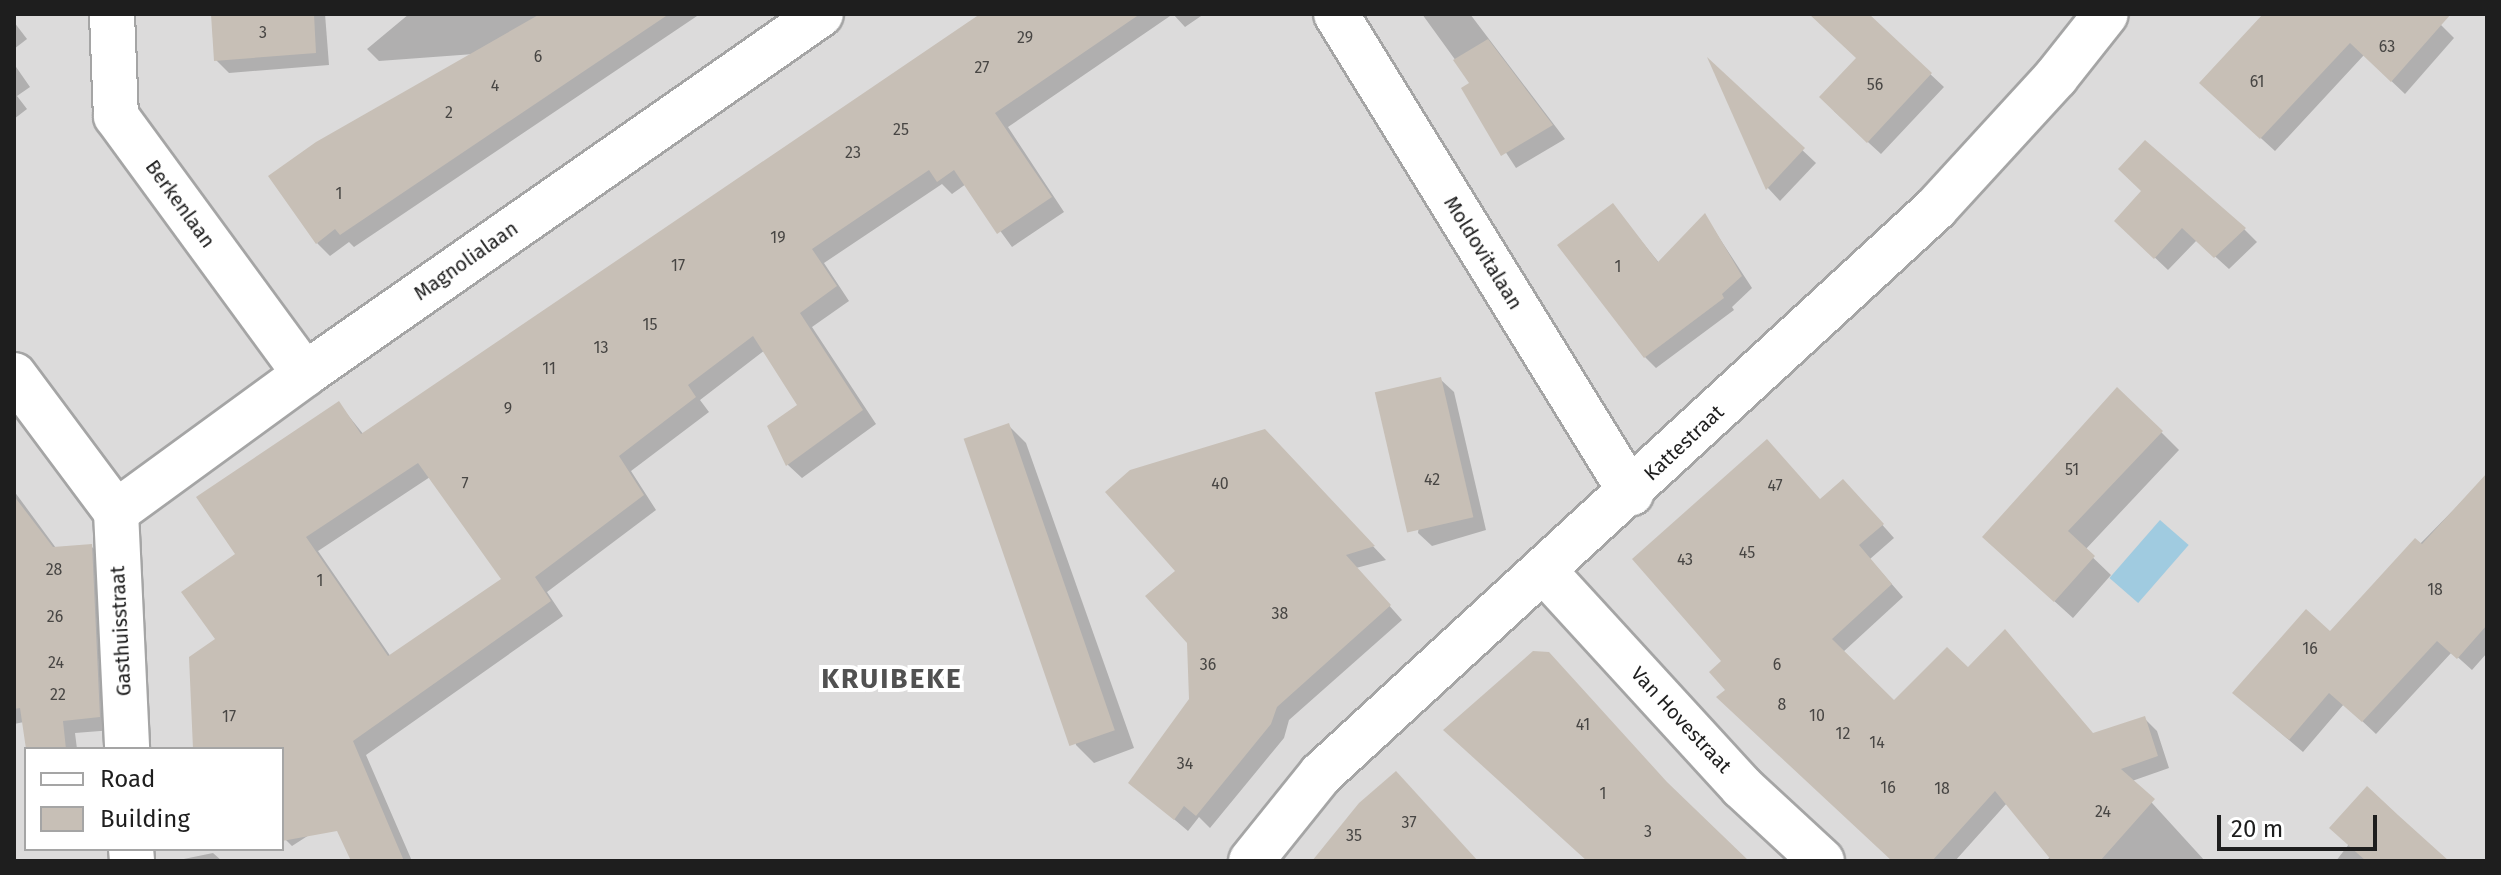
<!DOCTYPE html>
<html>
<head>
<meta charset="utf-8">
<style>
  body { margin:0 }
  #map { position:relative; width:2501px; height:875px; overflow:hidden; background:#efece3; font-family:"Fira Sans",sans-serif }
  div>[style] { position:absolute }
  .residential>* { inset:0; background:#dcdbdb }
  .water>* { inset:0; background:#a0cbe0; transform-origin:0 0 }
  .shadow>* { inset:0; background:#0003 }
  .building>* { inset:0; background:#c7bfb6; transform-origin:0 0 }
  .roads { filter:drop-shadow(2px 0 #a5a5a5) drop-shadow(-2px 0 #a5a5a5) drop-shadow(0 2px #a5a5a5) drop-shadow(0 -2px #a5a5a5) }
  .minor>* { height:44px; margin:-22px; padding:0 22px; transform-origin:22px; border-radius:22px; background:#fff }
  span { translate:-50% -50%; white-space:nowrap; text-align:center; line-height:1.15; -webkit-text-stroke:8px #fff; paint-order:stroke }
  .number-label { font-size:16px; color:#484644 }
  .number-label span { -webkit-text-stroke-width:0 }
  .street-label { font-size:20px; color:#1e1e1e }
  .district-label { font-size:28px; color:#515151; font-weight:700; letter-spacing:2px }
  .frame { position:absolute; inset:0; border:16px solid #1e1e1e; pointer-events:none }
  .legend { position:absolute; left:24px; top:747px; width:260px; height:104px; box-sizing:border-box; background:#fff; border:2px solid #a5a5a5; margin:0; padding:10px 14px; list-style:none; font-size:24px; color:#1e1e1e }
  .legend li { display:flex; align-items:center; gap:16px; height:40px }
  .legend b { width:40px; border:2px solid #a5a5a5 }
  .scale { position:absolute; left:2217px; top:815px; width:160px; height:36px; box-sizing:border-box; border:4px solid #1e1e1e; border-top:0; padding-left:10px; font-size:24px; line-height:28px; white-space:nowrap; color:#1e1e1e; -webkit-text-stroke:6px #fff; paint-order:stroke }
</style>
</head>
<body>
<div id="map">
  <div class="residential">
    <i style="clip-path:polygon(evenodd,14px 14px,2487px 14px,2487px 861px,14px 861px,14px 14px,26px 749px,282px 749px,282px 849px,26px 849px,26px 749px)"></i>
  </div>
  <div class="water">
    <i style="left:2160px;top:520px;width:38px;height:77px;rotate:41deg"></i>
  </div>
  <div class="shadow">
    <i style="clip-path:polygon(213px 14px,325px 14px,329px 65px,229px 73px,216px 60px)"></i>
    <i style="clip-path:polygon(409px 14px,700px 14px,354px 247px,349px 242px,330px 256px,317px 243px,474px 54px,379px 61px,367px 49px)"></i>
    <i style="clip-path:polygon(evenodd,988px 14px,1204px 14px,1185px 27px,1173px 14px,1008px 127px,1064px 212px,1012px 247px,966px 184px,952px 194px,942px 184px,824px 263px,849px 301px,812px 327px,876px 424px,802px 478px,788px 465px,769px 427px,800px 405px,765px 350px,700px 400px,709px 412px,631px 471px,656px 510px,547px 592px,563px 616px,366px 755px,412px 861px,353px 861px,334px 819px,292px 846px,282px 836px,282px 749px,239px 749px,218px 640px,238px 554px,339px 404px,364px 435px,988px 14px,430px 477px,504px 580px,391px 657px,318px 551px,430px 477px)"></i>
    <i style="clip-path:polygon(1422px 14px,1470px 14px,1565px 139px,1516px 168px,1464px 88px,1472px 83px)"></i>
    <i style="clip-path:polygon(1811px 14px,1866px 14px,1944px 87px,1881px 154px,1834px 111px,1858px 58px)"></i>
    <i style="clip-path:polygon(2264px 14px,2430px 14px,2454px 38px,2405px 94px,2364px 55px,2275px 151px,2215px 96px)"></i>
    <i style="clip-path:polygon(14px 22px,27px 39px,14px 49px)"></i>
    <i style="clip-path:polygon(14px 64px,30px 87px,17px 96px,27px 109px,14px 119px)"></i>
    <i style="clip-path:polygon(1712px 65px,1816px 163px,1780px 201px,1768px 188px)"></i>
    <i style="clip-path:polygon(2144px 191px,2244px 229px,2257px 242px,2229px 269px,2197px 240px,2168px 270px,2130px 234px)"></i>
    <i style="clip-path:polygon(1613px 206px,1660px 264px,1705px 216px,1752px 288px,1732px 307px,1734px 310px,1656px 368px,1645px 357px)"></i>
    <i style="clip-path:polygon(1440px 379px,1454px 392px,1486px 530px,1432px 546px,1418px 533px)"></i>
    <i style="clip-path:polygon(1008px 425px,1026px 443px,1134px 748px,1094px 763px,1076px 745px)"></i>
    <i style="clip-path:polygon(2161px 432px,2179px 450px,2085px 550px,2111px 575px,2073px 618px,2003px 555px)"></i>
    <i style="clip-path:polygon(1278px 445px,1386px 560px,1356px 568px,1402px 620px,1289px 720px,1284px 738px,1210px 828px,1199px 817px,1188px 831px,1137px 788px,1191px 699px,1189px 643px,1177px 571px)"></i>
    <i style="clip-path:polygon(2487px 476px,2487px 653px,2472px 670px,2452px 652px,2376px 734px,2344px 704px,2303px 752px,2234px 693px,2331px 634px)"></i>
    <i style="clip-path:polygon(14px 491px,56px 548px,91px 546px,105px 560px,113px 730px,75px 733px,77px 749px,28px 749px,24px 722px,14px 724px)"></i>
    <i style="clip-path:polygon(1855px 494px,1894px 538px,1870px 559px,1903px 597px,1842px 653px,1894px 702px,1968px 669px,2094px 735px,2145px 719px,2157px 731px,2169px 768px,2132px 781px,2205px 861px,2046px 861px,2051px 856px,2007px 803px,1955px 861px,1894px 861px,1727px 690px,1724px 661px,1820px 501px)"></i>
    <i style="clip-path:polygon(2349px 844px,2446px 861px,2336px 861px)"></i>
    <i style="clip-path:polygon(213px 853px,222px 861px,174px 861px)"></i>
  </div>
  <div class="building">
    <i style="clip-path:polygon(211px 14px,314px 14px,316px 53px,214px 61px)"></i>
    <i style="clip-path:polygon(540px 14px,669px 14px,340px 235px,335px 229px,316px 244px,268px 176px,316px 142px)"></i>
    <i style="clip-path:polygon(evenodd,980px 14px,1140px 14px,995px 113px,1052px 197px,997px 234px,954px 170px,937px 182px,929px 170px,812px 249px,837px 286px,800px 313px,863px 410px,786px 466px,767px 426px,797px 405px,753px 336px,688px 385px,696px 397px,619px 456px,644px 495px,535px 577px,551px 601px,353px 741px,404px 861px,351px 861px,337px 831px,282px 841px,282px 749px,193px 749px,189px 657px,215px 639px,181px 592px,235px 554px,196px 497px,339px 401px,361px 434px,980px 14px,418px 463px,501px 579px,388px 656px,306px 537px,418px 463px)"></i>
    <i style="clip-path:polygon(1809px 14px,1869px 14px,1932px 73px,1867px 143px,1819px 97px,1856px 58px)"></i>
    <i style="clip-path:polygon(2263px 14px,2451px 14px,2391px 82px,2350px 43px,2260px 139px,2199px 83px)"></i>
    <i style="clip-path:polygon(1488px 39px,1553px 125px,1501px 156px,1461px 88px,1469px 83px,1453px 60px)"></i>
    <i style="clip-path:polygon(1707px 57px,1805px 148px,1766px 190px)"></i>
    <i style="clip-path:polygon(2145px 140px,2246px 228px,2214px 258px,2182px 228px,2154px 259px,2114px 221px,2141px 191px,2118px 169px)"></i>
    <i style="clip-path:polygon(1613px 203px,1658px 262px,1705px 213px,1742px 276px,1722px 294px,1724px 298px,1644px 358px,1557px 245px)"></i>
    <i style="left:1441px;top:377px;width:144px;height:68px;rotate:77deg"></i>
    <i style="clip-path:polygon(2117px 387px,2163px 431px,2068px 531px,2095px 556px,2054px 602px,1982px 537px)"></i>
    <i style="left:1009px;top:423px;width:325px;height:48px;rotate:71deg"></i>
    <i style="clip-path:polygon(1265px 429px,1375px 546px,1346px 555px,1391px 605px,1277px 707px,1271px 724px,1196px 816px,1184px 806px,1174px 820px,1128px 783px,1189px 699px,1187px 643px,1145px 596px,1175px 571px,1105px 492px,1130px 470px)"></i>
    <i style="clip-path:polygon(1767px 439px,1820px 499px,1843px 479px,1884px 524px,1859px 545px,1892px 584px,1832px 639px,1894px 700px,1947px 647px,1968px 667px,2005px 629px,2093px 733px,2145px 716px,2158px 756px,2121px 769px,2155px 799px,2100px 861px,2052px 861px,1995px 791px,1932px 861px,1892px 861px,1716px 697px,1725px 690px,1709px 672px,1721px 661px,1632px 559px)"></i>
    <i style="clip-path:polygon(2487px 473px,2487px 625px,2457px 659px,2437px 641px,2362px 722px,2329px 693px,2289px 740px,2232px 693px,2306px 609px,2330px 631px,2415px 538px,2422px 544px)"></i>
    <i style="clip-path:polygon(14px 496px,53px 547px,92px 544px,100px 717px,63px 721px,66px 749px,26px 749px,20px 708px,14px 709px)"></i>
    <i style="clip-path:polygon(1533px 651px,1549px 652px,1667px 782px,1749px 861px,1587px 861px,1443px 730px)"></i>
    <i style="clip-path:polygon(1396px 771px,1478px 861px,1312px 861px,1359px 803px)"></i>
    <i style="clip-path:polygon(2367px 786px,2398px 815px,2449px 861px,2366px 861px,2329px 828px)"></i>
  </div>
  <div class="roads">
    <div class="minor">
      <i style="left:112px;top:14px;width:102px;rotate:87.8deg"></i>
      <i style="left:116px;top:116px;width:320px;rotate:53.8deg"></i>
      <i style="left:1336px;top:14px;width:563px;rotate:58.37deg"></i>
      <i style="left:14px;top:375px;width:171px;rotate:53.3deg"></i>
      <i style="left:116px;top:512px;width:234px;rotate:-36.1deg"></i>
      <i style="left:305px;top:374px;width:629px;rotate:-34.9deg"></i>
      <i style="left:116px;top:512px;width:237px;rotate:87.3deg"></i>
      <i style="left:1546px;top:573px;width:290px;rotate:47.5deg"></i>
      <i style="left:1742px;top:787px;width:109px;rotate:42.8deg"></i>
      <i style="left:131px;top:849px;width:12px;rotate:85deg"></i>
      <i style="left:1251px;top:861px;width:112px;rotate:-51.2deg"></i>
      <i style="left:1321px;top:774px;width:836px;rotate:-42.62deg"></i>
      <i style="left:1936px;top:208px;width:178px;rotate:-47.5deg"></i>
      <i style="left:2056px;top:77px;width:80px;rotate:-51.6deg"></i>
    </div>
  </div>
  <div class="number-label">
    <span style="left:263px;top:33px">3</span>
    <span style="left:1025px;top:38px">29</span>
    <span style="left:2387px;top:47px">63</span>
    <span style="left:538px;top:57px">6</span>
    <span style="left:982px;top:68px">27</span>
    <span style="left:2257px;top:82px">61</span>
    <span style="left:1875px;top:85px">56</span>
    <span style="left:495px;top:86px">4</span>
    <span style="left:449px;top:113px">2</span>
    <span style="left:901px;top:130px">25</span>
    <span style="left:853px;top:153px">23</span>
    <span style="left:339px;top:194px">1</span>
    <span style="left:778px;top:238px">19</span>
    <span style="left:678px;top:266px">17</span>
    <span style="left:1618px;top:267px">1</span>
    <span style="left:650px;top:325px">15</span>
    <span style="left:601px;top:348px">13</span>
    <span style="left:549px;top:369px">11</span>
    <span style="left:508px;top:409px">9</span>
    <span style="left:2072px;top:470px">51</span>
    <span style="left:1432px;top:480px">42</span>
    <span style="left:465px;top:484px">7</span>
    <span style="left:1220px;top:484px">40</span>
    <span style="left:1775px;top:486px">47</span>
    <span style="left:1747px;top:553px">45</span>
    <span style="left:1685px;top:560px">43</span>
    <span style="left:54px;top:570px">28</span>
    <span style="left:320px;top:581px">1</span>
    <span style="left:2435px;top:590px">18</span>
    <span style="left:1280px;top:614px">38</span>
    <span style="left:55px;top:617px">26</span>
    <span style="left:2310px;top:649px">16</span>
    <span style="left:56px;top:663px">24</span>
    <span style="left:1208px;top:665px">36</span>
    <span style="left:1777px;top:665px">6</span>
    <span style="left:58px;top:695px">22</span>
    <span style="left:1782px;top:705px">8</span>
    <span style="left:1817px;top:716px">10</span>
    <span style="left:229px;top:717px">17</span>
    <span style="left:1583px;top:725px">41</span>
    <span style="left:1843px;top:734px">12</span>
    <span style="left:1877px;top:743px">14</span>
    <span style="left:1185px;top:764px">34</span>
    <span style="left:1888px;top:788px">16</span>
    <span style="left:1942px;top:789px">18</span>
    <span style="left:1603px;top:794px">1</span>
    <span style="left:2103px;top:812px">24</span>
    <span style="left:1409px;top:823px">37</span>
    <span style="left:1648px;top:832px">3</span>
    <span style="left:1354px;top:836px">35</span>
  </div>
  <div class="street-label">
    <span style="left:180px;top:204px;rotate:54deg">Berkenlaan</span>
    <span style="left:1483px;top:253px;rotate:58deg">Moldovitalaan</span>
    <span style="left:466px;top:261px;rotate:-35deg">Magnolialaan</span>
    <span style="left:1684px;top:443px;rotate:-43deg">Kattestraat</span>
    <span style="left:121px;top:631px;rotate:-93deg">Gasthuisstraat</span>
    <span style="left:1681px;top:720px;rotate:47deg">Van Hovestraat</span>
  </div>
  <div class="district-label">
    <span style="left:892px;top:679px">KRUIBEKE</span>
  </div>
  <div class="frame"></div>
  <ul class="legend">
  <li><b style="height:10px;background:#fff"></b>Road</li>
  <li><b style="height:22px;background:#c7bfb6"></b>Building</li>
  </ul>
  <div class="scale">20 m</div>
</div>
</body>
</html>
